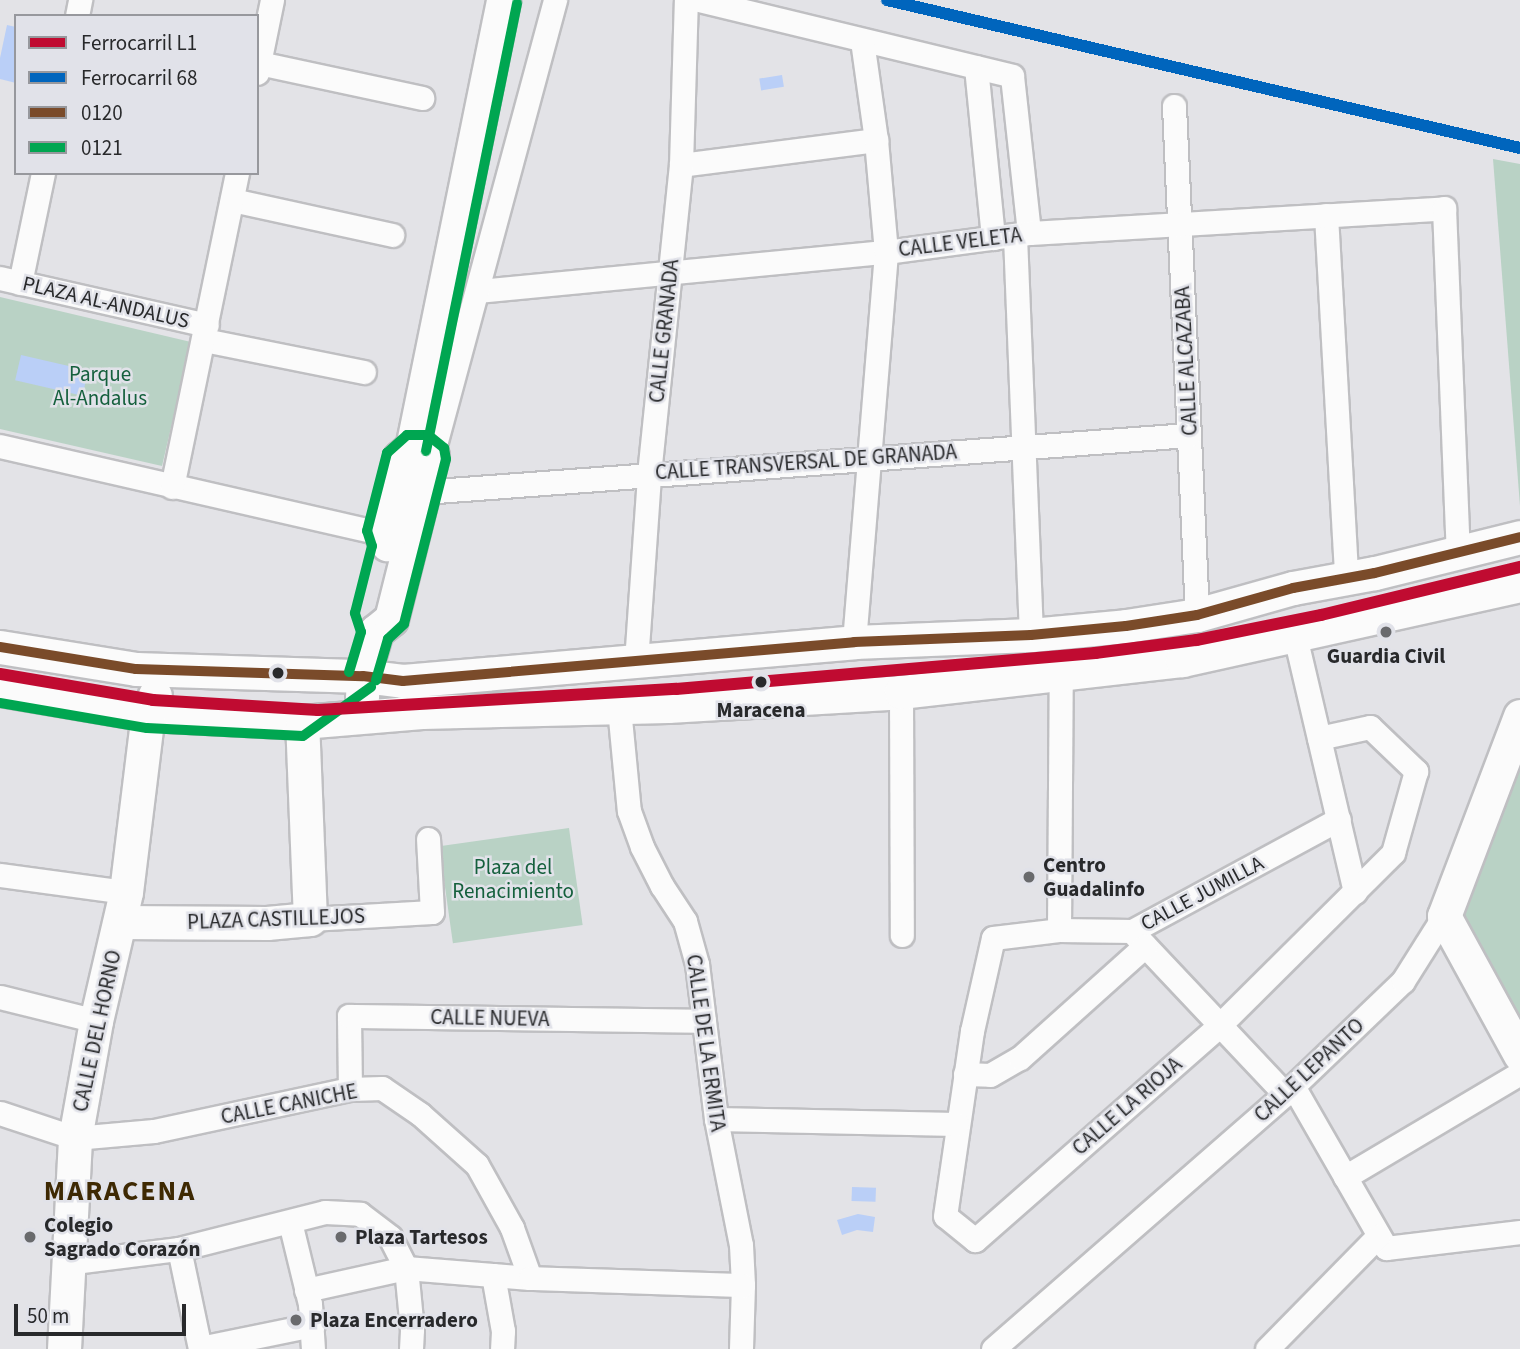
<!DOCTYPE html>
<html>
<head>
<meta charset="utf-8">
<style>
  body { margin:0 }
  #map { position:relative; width:1520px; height:1349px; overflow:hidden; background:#e3e3e7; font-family:"Source Sans 3",sans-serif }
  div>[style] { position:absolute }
  .green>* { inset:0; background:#b9d2c5; transform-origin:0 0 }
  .water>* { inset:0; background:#bacff7; transform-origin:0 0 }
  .roads { filter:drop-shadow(2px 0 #bfbfc2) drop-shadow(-2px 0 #bfbfc2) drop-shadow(0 2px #bfbfc2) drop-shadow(0 -2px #bfbfc2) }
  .street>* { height:23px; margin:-11.5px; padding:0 11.5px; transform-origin:11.5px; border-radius:11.5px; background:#fbfbfb }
  .secondary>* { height:33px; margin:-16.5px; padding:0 16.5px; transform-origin:16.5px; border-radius:16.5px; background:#fbfbfb }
  .bus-1>* { height:10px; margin:-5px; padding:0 5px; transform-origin:5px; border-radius:5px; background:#7a4b2a }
  .bus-2>* { height:10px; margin:-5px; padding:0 5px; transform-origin:5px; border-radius:5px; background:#00a651 }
  .rail-1>* { height:12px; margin:-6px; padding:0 6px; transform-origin:6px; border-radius:6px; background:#c00b31 }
  .rail-2>* { height:12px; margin:-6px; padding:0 6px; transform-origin:6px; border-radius:6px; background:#0065bd }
  .dots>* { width:19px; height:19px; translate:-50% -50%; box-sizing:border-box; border:4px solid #e1e2e9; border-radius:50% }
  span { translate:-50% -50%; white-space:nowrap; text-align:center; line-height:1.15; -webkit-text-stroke:5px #e1e2e9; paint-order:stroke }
  .street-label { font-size:21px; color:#28292b }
  .park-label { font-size:21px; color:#15603d }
  .poi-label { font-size:21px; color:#28292b; font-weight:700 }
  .left { translate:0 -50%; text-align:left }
  .stop-label { font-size:21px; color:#28292b; font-weight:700 }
  .district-label { font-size:28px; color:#3e2903; font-weight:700; letter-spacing:2px }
  .legend { position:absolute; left:14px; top:14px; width:245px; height:161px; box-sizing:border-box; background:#e1e2e9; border:2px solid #97989d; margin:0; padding:9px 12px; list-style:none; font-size:21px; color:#28292b }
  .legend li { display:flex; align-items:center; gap:14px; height:35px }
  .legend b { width:35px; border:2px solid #97989d }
  .scale { position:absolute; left:14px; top:1304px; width:172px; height:32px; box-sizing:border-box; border:4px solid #28292b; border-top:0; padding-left:9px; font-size:21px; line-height:24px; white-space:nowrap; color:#28292b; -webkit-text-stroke:5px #e1e2e9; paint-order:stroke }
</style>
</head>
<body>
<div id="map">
  <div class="green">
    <i style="clip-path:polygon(1493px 159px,1520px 164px,1520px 506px)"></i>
    <i style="clip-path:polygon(0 297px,191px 342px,162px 466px,0 429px)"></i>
    <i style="clip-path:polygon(1520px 742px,1520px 1035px,1459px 920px)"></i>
    <i style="left:569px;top:828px;width:98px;height:131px;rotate:82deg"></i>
  </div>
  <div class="water">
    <i style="clip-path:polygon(7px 25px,16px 27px,16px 83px,0 79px,0 58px)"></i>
    <i style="left:782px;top:75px;width:12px;height:23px;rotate:81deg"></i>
    <i style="left:21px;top:355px;width:69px;height:26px;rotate:13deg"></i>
    <i style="left:852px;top:1187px;width:24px;height:14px;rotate:2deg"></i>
    <i style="clip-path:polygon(858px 1214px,875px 1217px,873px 1232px,857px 1230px,842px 1235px,837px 1220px)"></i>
  </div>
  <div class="roads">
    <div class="street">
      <i style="left:699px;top:0;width:322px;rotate:13.6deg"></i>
      <i style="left:1012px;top:76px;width:158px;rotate:83.8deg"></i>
      <i style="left:77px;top:16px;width:16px;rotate:-79deg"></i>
      <i style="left:259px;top:63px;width:167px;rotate:12.1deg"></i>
      <i style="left:976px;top:67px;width:172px;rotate:84.3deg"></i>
      <i style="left:257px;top:73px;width:75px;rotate:-78.4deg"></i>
      <i style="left:1174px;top:106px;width:510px;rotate:87.41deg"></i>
      <i style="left:681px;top:165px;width:197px;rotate:-7.3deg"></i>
      <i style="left:232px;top:200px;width:164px;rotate:12.3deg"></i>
      <i style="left:1326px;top:215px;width:363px;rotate:86.8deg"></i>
      <i style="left:1015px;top:236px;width:399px;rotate:87.7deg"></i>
      <i style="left:0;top:278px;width:212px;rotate:12.8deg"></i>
      <i style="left:20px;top:283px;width:112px;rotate:-78.2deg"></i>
      <i style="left:478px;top:291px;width:410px;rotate:-5.5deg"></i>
      <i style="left:886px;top:252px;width:144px;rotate:-7.6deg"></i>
      <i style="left:1029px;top:233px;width:416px;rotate:-3.4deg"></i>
      <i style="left:1444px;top:208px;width:345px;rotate:87.7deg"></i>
      <i style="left:204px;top:340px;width:163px;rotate:11.3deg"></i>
      <i style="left:0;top:446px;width:391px;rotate:12.9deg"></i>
      <i style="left:432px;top:456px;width:472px;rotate:-74.9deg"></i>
      <i style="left:172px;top:487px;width:321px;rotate:-78.3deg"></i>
      <i style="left:423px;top:492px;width:768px;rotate:-4.26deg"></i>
      <i style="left:1295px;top:636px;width:263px;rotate:76.8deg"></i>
      <i style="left:854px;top:642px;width:391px;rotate:-85.3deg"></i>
      <i style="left:886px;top:252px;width:112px;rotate:-95.1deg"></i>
      <i style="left:876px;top:140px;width:101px;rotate:-98deg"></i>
      <i style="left:636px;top:662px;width:188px;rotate:-86deg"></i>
      <i style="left:649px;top:474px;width:311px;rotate:-84.1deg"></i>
      <i style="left:681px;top:165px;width:165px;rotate:-88.3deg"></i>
      <i style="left:901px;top:692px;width:243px;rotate:89.8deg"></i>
      <i style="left:619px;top:708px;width:103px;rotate:84.5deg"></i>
      <i style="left:629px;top:811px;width:38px;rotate:70deg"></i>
      <i style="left:642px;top:847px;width:44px;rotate:62.9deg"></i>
      <i style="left:662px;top:886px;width:42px;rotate:56.7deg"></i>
      <i style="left:685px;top:921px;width:45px;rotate:74.4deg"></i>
      <i style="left:697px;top:964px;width:156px;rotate:83deg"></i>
      <i style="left:716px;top:1119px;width:128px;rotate:78.8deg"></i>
      <i style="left:741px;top:1245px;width:40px;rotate:87.1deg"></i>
      <i style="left:743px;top:1285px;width:64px;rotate:91.8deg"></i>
      <i style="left:1319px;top:738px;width:52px;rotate:-12.2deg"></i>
      <i style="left:1370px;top:727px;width:64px;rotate:43.7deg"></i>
      <i style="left:1416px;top:771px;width:85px;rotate:105.7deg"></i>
      <i style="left:1393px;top:853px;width:244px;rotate:135.2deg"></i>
      <i style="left:1220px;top:1025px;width:326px;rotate:138.7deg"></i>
      <i style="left:975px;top:1240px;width:38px;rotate:-141deg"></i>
      <i style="left:945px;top:1216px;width:187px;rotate:-81.7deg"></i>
      <i style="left:972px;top:1031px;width:95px;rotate:-77.3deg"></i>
      <i style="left:993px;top:938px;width:66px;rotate:-6.9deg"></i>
      <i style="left:1059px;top:930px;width:73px;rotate:0.8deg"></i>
      <i style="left:1132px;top:931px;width:235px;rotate:-28.4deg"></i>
      <i style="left:0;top:875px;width:127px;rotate:7.7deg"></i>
      <i style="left:310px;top:919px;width:122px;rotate:-3.3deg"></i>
      <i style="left:432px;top:912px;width:73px;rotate:-93.1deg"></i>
      <i style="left:1059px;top:930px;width:255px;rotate:-89.6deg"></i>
      <i style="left:1136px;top:936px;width:217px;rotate:46.7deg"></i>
      <i style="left:0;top:997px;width:99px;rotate:14deg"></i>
      <i style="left:965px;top:1074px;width:25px;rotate:2deg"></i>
      <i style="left:990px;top:1075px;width:34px;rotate:-30deg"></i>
      <i style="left:1020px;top:1058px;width:168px;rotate:-41.9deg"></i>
      <i style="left:1293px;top:1086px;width:187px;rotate:60.1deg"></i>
      <i style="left:1386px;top:1248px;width:135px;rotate:-6.8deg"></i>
      <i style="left:350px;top:1089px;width:73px;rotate:-90.8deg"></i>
      <i style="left:349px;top:1016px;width:355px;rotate:0.8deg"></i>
      <i style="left:0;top:1113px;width:79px;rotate:18.4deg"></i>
      <i style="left:75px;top:1138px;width:79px;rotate:-5.1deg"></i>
      <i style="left:154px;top:1131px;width:200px;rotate:-12.1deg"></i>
      <i style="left:350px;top:1089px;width:32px;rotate:-2deg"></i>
      <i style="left:382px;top:1088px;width:46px;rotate:34.4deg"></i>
      <i style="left:420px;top:1114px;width:76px;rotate:41.8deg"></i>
      <i style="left:477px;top:1165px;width:72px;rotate:60.9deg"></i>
      <i style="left:512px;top:1228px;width:53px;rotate:70.2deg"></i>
      <i style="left:716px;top:1119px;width:241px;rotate:1.2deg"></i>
      <i style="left:1345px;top:1177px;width:204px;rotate:-30.7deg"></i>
      <i style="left:290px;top:1222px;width:84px;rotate:76.3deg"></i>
      <i style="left:310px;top:1304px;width:45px;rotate:86.2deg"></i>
      <i style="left:179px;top:1249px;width:102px;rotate:78.1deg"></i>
      <i style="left:66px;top:1263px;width:114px;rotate:-7.1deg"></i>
      <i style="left:179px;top:1249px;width:151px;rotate:-14.2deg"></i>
      <i style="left:325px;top:1212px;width:35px;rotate:3deg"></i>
      <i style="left:360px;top:1214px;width:38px;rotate:37deg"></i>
      <i style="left:390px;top:1237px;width:35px;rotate:63deg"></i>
      <i style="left:406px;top:1268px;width:62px;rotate:84.5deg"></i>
      <i style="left:412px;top:1330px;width:19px;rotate:93deg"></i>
      <i style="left:493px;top:1275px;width:57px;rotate:79.9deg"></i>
      <i style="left:503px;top:1331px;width:18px;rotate:93deg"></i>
      <i style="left:306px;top:1290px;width:102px;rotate:-12.4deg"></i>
      <i style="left:406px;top:1268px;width:124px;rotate:4.6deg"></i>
      <i style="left:530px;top:1278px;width:213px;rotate:1.9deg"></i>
      <i style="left:200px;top:1348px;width:115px;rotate:-11.5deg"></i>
      <i style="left:993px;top:1349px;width:388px;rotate:-41.1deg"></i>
      <i style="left:1285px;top:1094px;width:163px;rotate:-43.8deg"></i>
      <i style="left:1403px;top:981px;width:77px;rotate:-57.8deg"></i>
      <i style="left:1267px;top:1349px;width:158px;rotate:-45.5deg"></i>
    </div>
    <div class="secondary">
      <i style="left:412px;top:448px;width:457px;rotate:-78.5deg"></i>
      <i style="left:0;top:647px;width:138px;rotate:9.2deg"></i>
      <i style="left:136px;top:669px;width:227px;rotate:1.8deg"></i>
      <i style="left:363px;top:676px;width:40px;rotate:7.1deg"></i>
      <i style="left:403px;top:681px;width:453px;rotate:-4.9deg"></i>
      <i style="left:854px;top:642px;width:177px;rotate:-2.3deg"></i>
      <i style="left:1031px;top:635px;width:95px;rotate:-5.4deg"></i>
      <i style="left:1126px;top:626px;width:72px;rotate:-8.8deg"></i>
      <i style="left:1197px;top:615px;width:100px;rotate:-15.7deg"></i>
      <i style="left:1293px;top:588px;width:83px;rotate:-10.4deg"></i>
      <i style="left:1375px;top:573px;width:149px;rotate:-13.9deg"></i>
      <i style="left:0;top:689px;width:150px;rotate:9.6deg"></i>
      <i style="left:148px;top:714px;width:154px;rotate:3deg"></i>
      <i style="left:302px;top:722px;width:120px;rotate:-4.8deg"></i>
      <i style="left:422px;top:712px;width:246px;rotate:-1.4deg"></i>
      <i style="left:668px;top:706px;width:233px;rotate:-3.4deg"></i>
      <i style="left:901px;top:692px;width:283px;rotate:-6.5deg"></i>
      <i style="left:1182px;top:660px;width:346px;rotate:-12.5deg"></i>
      <i style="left:362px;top:697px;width:21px;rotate:-87deg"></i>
      <i style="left:363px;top:676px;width:47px;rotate:-73.9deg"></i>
      <i style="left:376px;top:631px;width:19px;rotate:-39deg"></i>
      <i style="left:391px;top:619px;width:168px;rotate:-75.9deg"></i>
      <i style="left:432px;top:456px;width:11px;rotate:-135deg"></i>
      <i style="left:424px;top:448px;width:12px;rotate:180deg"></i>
      <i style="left:412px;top:448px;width:16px;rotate:140deg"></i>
      <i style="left:400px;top:458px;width:77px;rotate:104.2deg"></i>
      <i style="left:381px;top:533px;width:13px;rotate:61deg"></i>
      <i style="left:1520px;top:716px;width:214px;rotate:110.8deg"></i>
      <i style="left:1444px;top:916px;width:158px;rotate:61.3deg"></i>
      <i style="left:120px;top:922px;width:147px;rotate:0.4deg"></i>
      <i style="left:267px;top:923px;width:43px;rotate:-5.3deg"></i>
      <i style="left:310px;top:919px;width:197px;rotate:-92.3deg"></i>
      <i style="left:64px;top:1349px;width:211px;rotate:-87deg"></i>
      <i style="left:75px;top:1138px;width:119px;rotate:-79.8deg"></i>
      <i style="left:96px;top:1021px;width:132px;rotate:-76.9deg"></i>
      <i style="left:126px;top:892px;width:179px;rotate:-83deg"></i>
      <i style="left:148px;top:714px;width:20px;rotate:-70deg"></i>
    </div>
  </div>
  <div class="bus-1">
    <i style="left:0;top:647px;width:138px;rotate:9.2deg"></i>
    <i style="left:136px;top:669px;width:227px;rotate:1.8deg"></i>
    <i style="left:363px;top:676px;width:40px;rotate:7.1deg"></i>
    <i style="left:403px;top:681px;width:453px;rotate:-4.9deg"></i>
    <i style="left:854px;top:642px;width:177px;rotate:-2.3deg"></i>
    <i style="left:1031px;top:635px;width:95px;rotate:-5.4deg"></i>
    <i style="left:1126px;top:626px;width:72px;rotate:-8.8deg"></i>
    <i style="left:1197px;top:615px;width:100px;rotate:-15.7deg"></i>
    <i style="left:1293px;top:588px;width:83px;rotate:-10.4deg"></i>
    <i style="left:1375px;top:573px;width:149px;rotate:-13.9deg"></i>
  </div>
  <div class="bus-2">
    <i style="left:426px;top:451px;width:457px;rotate:-78.5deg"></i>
    <i style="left:349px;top:672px;width:42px;rotate:-73.3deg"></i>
    <i style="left:361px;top:632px;width:20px;rotate:-108deg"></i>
    <i style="left:355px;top:613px;width:69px;rotate:-75.8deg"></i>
    <i style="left:372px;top:546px;width:16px;rotate:-108deg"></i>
    <i style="left:367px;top:531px;width:81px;rotate:-75.6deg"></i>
    <i style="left:387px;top:453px;width:27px;rotate:-42deg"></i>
    <i style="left:407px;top:435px;width:21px"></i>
    <i style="left:428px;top:435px;width:21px;rotate:39deg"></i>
    <i style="left:444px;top:448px;width:11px;rotate:80deg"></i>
    <i style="left:446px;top:459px;width:170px;rotate:104.3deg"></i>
    <i style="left:404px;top:624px;width:22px;rotate:137deg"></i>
    <i style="left:388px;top:639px;width:43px;rotate:106.3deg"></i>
    <i style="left:0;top:703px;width:149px;rotate:9.7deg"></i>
    <i style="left:147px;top:728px;width:156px;rotate:2.9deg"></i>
    <i style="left:303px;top:736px;width:84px;rotate:-35.8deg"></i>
  </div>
  <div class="rail-1">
    <i style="left:0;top:674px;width:155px;rotate:9.6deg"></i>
    <i style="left:153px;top:700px;width:165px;rotate:3.5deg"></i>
    <i style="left:318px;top:710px;width:359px;rotate:-3.4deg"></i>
    <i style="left:676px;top:689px;width:421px;rotate:-4.9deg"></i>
    <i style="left:1095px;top:653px;width:103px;rotate:-7.3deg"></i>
    <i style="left:1197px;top:640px;width:126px;rotate:-11.4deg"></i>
    <i style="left:1321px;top:615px;width:205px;rotate:-13.6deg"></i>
  </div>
  <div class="rail-2">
    <i style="left:887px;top:0;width:650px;rotate:13.16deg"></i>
  </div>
  <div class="dots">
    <i style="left:1386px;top:632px;background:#696a6d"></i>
    <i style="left:278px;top:673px;background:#28292b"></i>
    <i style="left:761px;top:682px;background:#28292b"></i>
    <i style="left:1029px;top:877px;background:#696a6d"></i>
    <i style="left:30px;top:1237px;background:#696a6d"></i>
    <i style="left:341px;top:1237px;background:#696a6d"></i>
    <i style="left:296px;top:1320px;background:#696a6d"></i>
  </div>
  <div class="street-label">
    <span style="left:960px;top:242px;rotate:-7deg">CALLE VELETA</span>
    <span style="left:106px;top:302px;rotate:13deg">PLAZA AL-ANDALUS</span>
    <span style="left:664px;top:331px;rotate:-84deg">CALLE GRANADA</span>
    <span style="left:1186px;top:361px;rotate:-93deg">CALLE ALCAZABA</span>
    <span style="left:806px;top:462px;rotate:-4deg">CALLE TRANSVERSAL DE GRANADA</span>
    <span style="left:1202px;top:893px;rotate:-28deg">CALLE JUMILLA</span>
    <span style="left:276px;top:919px;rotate:-2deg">PLAZA CASTILLEJOS</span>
    <span style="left:490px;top:1018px;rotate:1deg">CALLE NUEVA</span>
    <span style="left:97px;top:1031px;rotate:-78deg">CALLE DEL HORNO</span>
    <span style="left:706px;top:1043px;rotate:82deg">CALLE DE LA ERMITA</span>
    <span style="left:1309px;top:1070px;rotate:-43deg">CALLE LEPANTO</span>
    <span style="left:289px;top:1104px;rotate:-11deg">CALLE CANICHE</span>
    <span style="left:1127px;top:1106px;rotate:-41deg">CALLE LA RIOJA</span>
  </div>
  <div class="park-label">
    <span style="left:100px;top:386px">Parque<br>Al-Andalus</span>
    <span style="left:513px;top:879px">Plaza del<br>Renacimiento</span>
  </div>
  <div class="poi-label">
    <span style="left:1386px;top:656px">Guardia Civil</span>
    <span class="left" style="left:1043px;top:877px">Centro<br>Guadalinfo</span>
    <span class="left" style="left:44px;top:1237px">Colegio<br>Sagrado Corazón</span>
    <span class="left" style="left:355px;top:1237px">Plaza Tartesos</span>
    <span class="left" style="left:310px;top:1320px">Plaza Encerradero</span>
  </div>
  <div class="stop-label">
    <span style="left:761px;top:710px">Maracena</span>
  </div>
  <div class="district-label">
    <span style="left:120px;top:1191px">MARACENA</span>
  </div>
  <ul class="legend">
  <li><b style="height:9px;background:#c00b31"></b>Ferrocarril L1</li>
  <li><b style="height:9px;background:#0065bd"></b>Ferrocarril 68</li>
  <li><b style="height:9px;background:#7a4b2a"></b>0120</li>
  <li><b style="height:9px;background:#00a651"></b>0121</li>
  </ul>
  <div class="scale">50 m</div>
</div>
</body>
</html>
